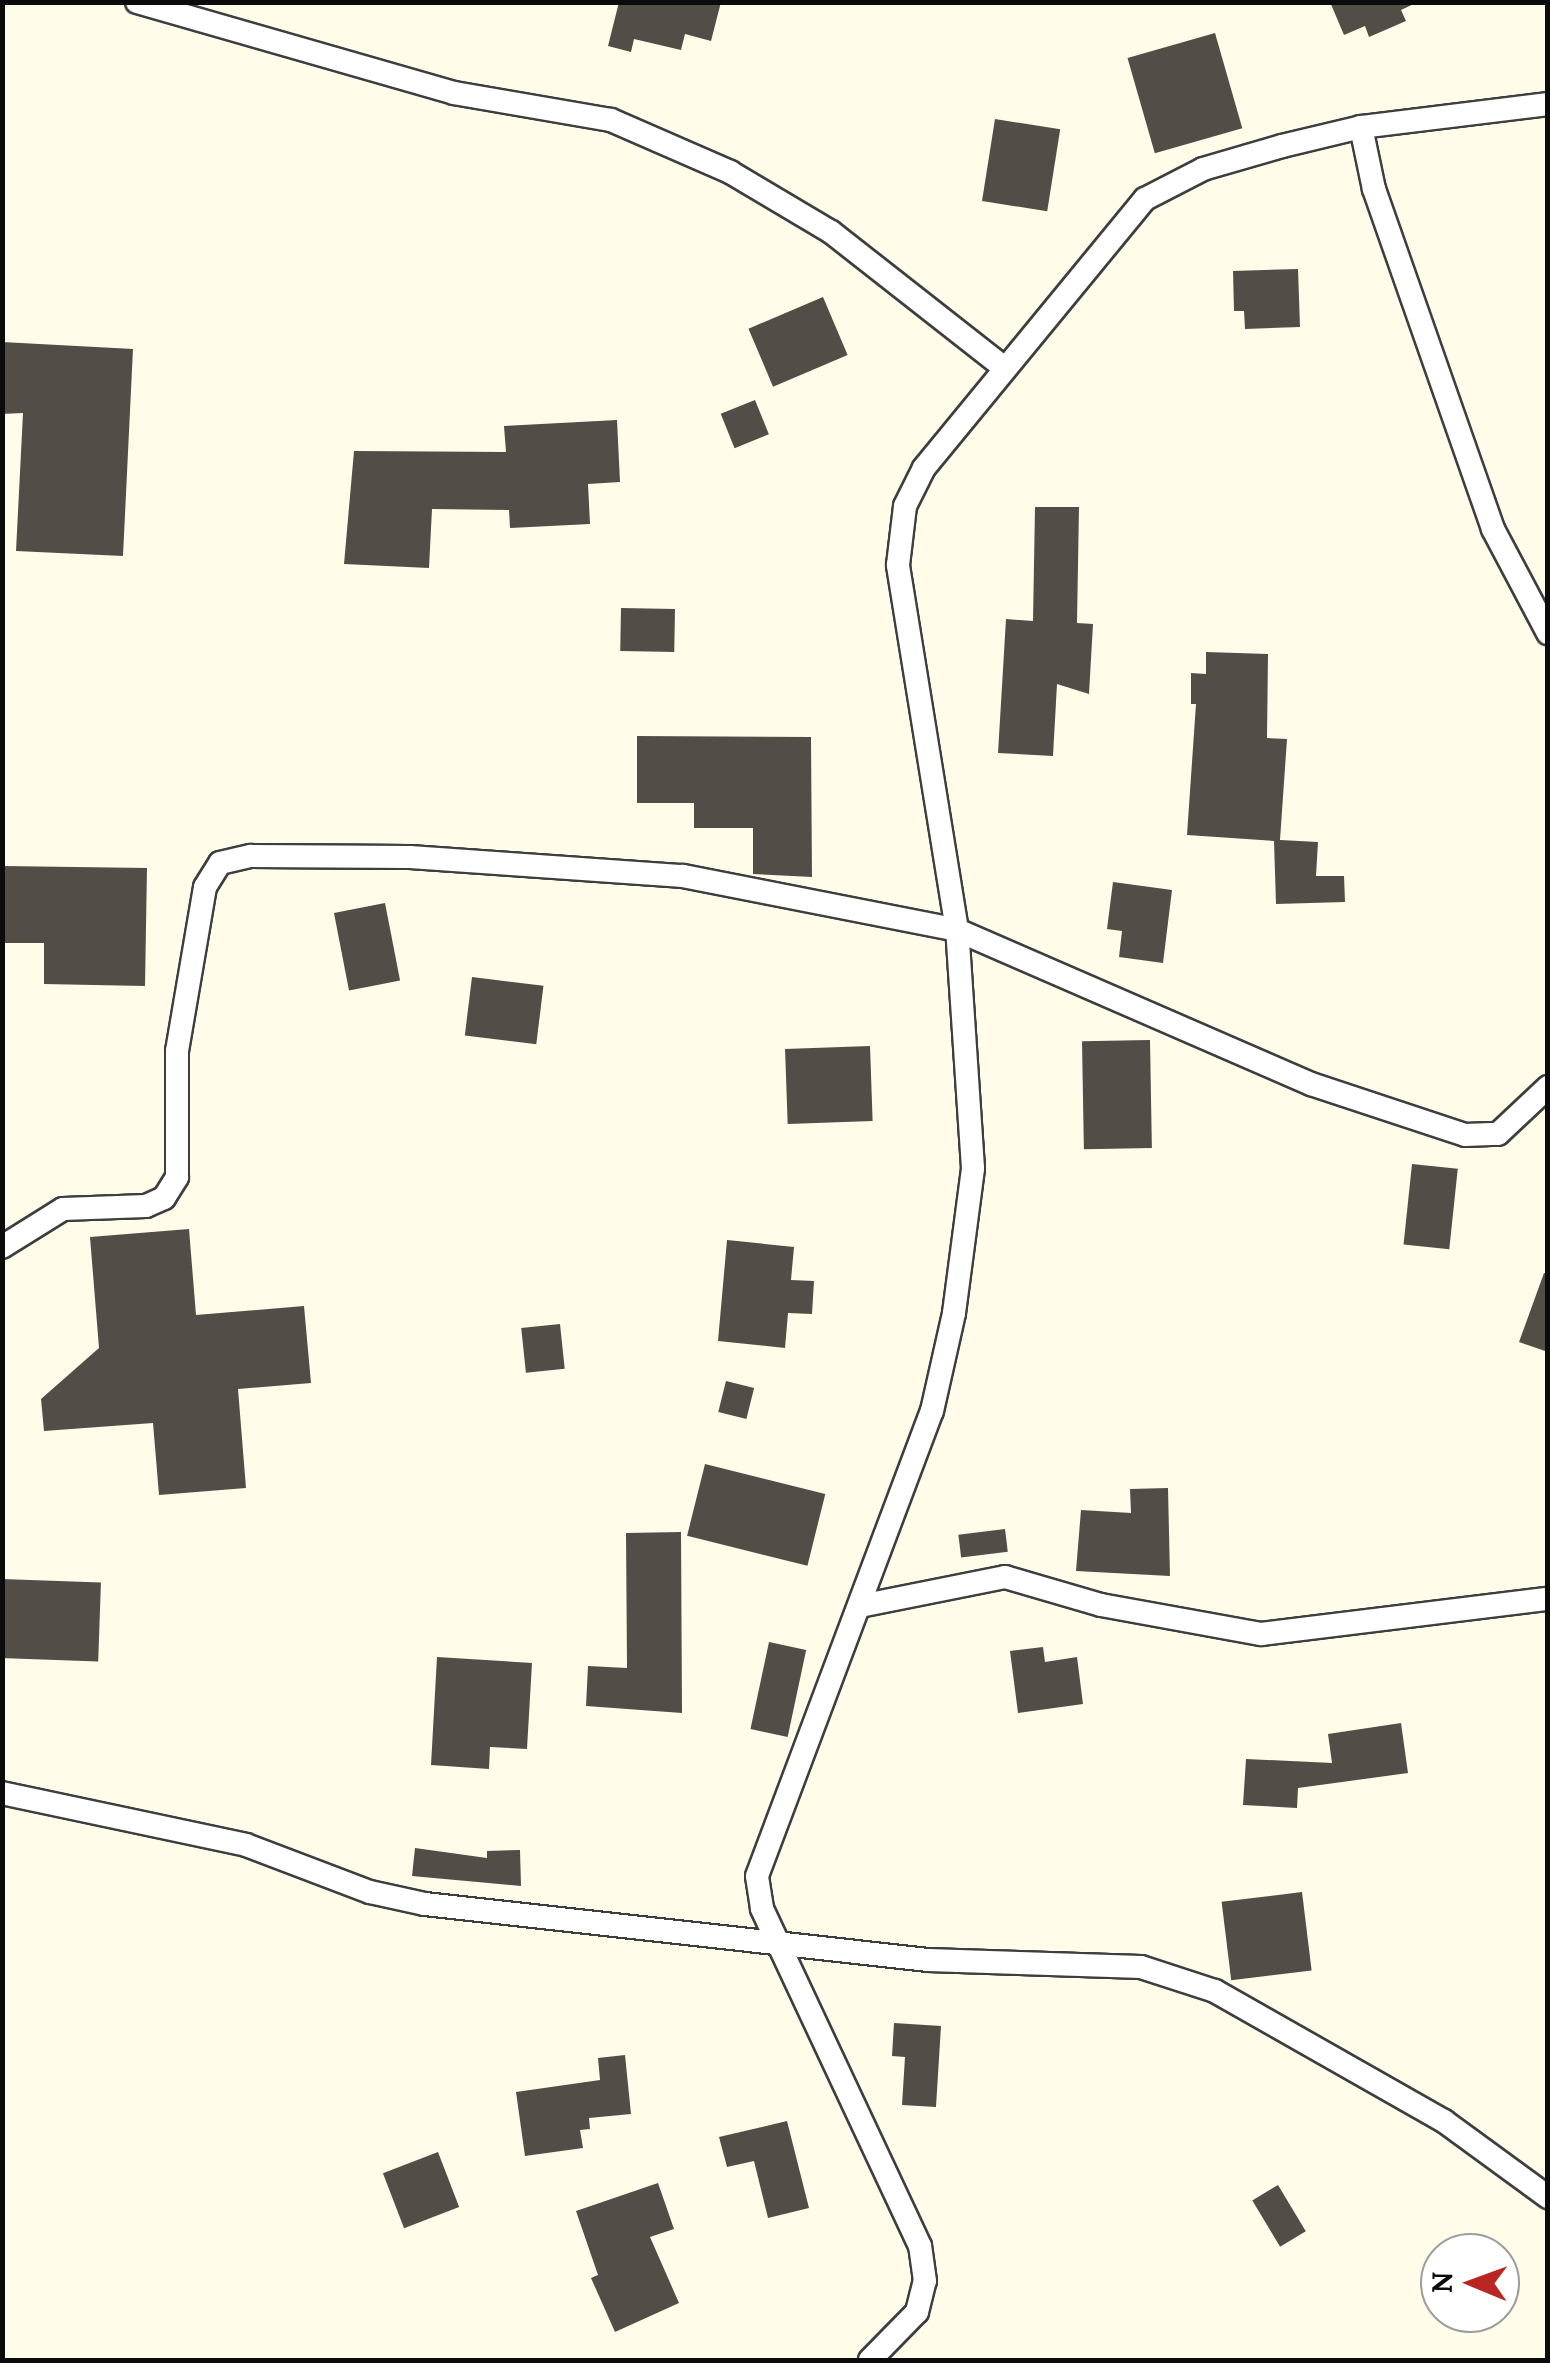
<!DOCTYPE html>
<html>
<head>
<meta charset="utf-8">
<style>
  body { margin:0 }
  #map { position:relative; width:1550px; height:2363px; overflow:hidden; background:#fffce9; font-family:Lora,serif }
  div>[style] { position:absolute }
  .building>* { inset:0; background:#534d47; transform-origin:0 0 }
  .roads { filter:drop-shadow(2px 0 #3e3e3e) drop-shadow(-2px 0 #3e3e3e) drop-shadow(0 2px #3e3e3e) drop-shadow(0 -2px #3e3e3e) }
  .minor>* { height:22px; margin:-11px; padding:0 11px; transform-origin:11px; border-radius:11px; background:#fff }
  span { translate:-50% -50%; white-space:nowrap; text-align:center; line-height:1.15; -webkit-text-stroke:10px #fff; paint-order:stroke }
  .frame { position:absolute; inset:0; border:5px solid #0b0b0b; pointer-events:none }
  .north { position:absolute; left:1420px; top:2233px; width:100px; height:100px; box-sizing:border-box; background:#fff; border:2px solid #9d9d9d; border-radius:50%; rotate:271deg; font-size:28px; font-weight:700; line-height:40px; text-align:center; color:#0b0b0b }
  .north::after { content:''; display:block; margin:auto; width:35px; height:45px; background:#ba2623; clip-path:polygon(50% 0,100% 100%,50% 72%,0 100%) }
</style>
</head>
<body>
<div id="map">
  <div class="building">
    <i style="clip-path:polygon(619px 2px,721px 2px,711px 41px,685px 34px,681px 50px,634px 39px,631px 52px,608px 46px)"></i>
    <i style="clip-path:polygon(1330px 2px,1418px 2px,1401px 10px,1406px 21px,1369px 37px,1365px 26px,1344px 35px)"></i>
    <i style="left:1215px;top:33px;width:99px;height:91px;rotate:74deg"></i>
    <i style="left:995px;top:119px;width:66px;height:83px;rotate:9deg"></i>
    <i style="clip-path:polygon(1298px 269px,1300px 327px,1245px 329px,1244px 311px,1234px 311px,1233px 271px)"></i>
    <i style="left:823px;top:297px;width:63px;height:81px;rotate:67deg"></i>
    <i style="clip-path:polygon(2px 342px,133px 349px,123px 556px,16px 551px,23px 413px,2px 414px)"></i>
    <i style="left:755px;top:400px;width:37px;height:37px;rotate:68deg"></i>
    <i style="clip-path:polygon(617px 420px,620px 482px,588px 484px,590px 524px,510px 528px,509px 510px,432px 509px,429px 568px,344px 564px,354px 451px,506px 452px,504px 426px)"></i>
    <i style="clip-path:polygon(1035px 507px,1079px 507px,1077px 623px,1093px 624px,1089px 694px,1057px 684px,1053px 756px,998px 753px,1006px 619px,1033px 621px)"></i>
    <i style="left:621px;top:608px;width:54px;height:43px;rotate:1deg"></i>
    <i style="clip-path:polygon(1206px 652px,1268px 654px,1267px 738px,1287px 739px,1280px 840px,1318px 842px,1316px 876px,1344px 876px,1345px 902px,1276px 904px,1274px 841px,1187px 835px,1196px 704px,1191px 704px,1191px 673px,1206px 674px)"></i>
    <i style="clip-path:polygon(637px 736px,811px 737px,812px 877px,753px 874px,753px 828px,694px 828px,694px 803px,637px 803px)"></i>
    <i style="clip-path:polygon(3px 866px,147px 868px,145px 986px,44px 984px,44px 943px,2px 943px)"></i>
    <i style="clip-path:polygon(1113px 882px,1172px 890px,1163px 963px,1119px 957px,1122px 931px,1107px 929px)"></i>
    <i style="left:385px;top:903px;width:79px;height:52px;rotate:79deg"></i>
    <i style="left:472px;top:977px;width:72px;height:59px;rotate:7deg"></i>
    <i style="left:1150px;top:1040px;width:108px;height:68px;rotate:89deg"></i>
    <i style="left:870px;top:1046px;width:75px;height:85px;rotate:88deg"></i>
    <i style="left:1412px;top:1164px;width:46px;height:81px;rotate:6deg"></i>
    <i style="clip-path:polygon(189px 1229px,196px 1315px,304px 1306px,311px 1383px,238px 1389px,246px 1488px,159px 1495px,153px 1423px,44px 1431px,41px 1399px,99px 1348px,90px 1237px)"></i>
    <i style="clip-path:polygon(727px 1240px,794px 1247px,791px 1280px,814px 1281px,812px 1314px,788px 1313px,785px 1348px,718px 1341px)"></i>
    <i style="clip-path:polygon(1544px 1273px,1548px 1273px,1548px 1352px,1519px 1342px)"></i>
    <i style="left:560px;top:1324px;width:45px;height:39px;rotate:84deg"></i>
    <i style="left:726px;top:1381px;width:29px;height:32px;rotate:14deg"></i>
    <i style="left:705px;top:1464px;width:124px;height:74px;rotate:14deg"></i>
    <i style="clip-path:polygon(1168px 1488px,1170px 1576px,1076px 1571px,1081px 1510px,1131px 1513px,1130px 1489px)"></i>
    <i style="left:1005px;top:1529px;width:23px;height:47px;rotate:83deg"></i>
    <i style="clip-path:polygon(681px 1532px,682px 1713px,586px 1706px,588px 1666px,627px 1668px,626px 1533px)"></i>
    <i style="left:2px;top:1579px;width:99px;height:79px;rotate:2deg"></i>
    <i style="left:769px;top:1642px;width:38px;height:89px;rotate:12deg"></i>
    <i style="clip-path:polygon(1043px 1647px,1045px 1662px,1077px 1657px,1083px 1704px,1018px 1713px,1010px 1651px)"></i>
    <i style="clip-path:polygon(437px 1657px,532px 1663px,527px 1749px,490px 1747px,489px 1769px,431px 1765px)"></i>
    <i style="clip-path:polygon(1401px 1723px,1408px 1773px,1298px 1788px,1297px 1808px,1243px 1805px,1246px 1759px,1332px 1763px,1328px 1734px)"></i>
    <i style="clip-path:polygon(415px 1848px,487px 1858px,487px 1851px,520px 1850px,521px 1886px,412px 1876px)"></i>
    <i style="left:1302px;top:1892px;width:79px;height:81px;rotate:83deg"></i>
    <i style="clip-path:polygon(894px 2023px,941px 2026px,936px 2107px,902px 2105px,905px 2057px,892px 2056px)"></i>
    <i style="clip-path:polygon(625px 2055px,631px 2114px,589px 2118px,590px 2129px,580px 2130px,583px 2148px,525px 2156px,516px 2092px,600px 2080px,598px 2058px)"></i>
    <i style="clip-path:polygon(787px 2121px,809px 2208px,768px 2218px,754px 2161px,727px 2167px,719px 2137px)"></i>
    <i style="left:438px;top:2152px;width:59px;height:59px;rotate:69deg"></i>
    <i style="clip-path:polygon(658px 2183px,674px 2229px,650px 2237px,679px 2303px,615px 2332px,591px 2278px,598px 2275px,576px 2211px)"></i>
    <i style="left:1278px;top:2185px;width:54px;height:30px;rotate:59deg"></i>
  </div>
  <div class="roads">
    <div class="minor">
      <i style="left:137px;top:2px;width:330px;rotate:16deg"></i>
      <i style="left:454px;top:93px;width:159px;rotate:9.8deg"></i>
      <i style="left:611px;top:120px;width:130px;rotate:23.6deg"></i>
      <i style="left:730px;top:172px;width:117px;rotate:30.7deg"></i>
      <i style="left:831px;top:232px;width:219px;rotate:38.1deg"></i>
      <i style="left:1361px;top:127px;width:63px;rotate:78.2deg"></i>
      <i style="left:1374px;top:189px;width:360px;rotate:70.7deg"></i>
      <i style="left:1493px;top:529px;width:118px;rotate:62.1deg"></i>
      <i style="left:2px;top:1247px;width:72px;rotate:-31.9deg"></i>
      <i style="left:63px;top:1209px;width:83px;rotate:-2.1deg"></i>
      <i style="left:146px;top:1206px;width:20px;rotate:-24deg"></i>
      <i style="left:164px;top:1198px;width:25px;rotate:-58deg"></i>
      <i style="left:177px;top:1177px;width:126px;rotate:-90deg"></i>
      <i style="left:177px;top:1051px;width:166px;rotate:-80.3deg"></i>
      <i style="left:205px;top:887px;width:28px;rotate:-58deg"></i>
      <i style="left:220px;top:863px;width:32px;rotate:-13deg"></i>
      <i style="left:251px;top:856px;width:159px;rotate:0.4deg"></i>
      <i style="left:410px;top:857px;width:274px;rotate:4deg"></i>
      <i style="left:683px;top:876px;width:279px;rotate:11.1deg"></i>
      <i style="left:957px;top:930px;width:386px;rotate:23.5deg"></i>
      <i style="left:1311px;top:1084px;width:162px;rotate:18.3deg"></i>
      <i style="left:1465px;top:1135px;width:33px;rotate:-2deg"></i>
      <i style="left:1498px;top:1134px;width:69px;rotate:-43.2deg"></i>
      <i style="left:860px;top:1606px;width:148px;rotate:-11.3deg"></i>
      <i style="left:1005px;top:1577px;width:100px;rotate:16.3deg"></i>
      <i style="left:1101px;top:1605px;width:163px;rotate:10.3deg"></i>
      <i style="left:1261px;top:1634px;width:289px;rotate:-7deg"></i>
      <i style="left:2px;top:1793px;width:249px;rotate:12deg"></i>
      <i style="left:246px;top:1845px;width:133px;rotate:20.8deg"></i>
      <i style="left:370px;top:1892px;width:56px;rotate:12.3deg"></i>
      <i style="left:425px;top:1904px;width:506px;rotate:6.35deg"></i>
      <i style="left:928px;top:1960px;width:213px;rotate:1.9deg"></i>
      <i style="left:1141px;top:1967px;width:78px;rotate:18deg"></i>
      <i style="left:1215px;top:1991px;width:263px;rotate:29.6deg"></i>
      <i style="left:1444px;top:2121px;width:129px;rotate:36.2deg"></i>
      <i style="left:870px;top:2360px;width:67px;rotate:-45.6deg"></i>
      <i style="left:917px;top:2312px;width:32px;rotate:-76deg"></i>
      <i style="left:925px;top:2281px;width:35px;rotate:-98deg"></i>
      <i style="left:920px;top:2246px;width:373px;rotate:-115.1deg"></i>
      <i style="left:762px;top:1908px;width:32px;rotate:-99deg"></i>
      <i style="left:757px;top:1876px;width:497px;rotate:-69.4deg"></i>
      <i style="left:932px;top:1411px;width:100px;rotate:-77.3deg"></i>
      <i style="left:954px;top:1313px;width:146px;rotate:-82.5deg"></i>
      <i style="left:973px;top:1168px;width:239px;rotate:-93.8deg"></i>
      <i style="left:957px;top:930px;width:370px;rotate:-99.2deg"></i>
      <i style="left:898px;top:565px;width:59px;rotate:-83.2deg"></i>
      <i style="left:905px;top:506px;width:42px;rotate:-63.4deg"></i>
      <i style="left:924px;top:468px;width:348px;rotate:-50.6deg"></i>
      <i style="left:1145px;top:199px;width:65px;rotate:-27.3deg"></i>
      <i style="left:1203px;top:169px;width:82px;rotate:-16.2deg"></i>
      <i style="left:1282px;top:146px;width:81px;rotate:-13.5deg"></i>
      <i style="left:1361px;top:127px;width:188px;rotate:-7deg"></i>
    </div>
  </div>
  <div class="frame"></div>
  <div class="north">N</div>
</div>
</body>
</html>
